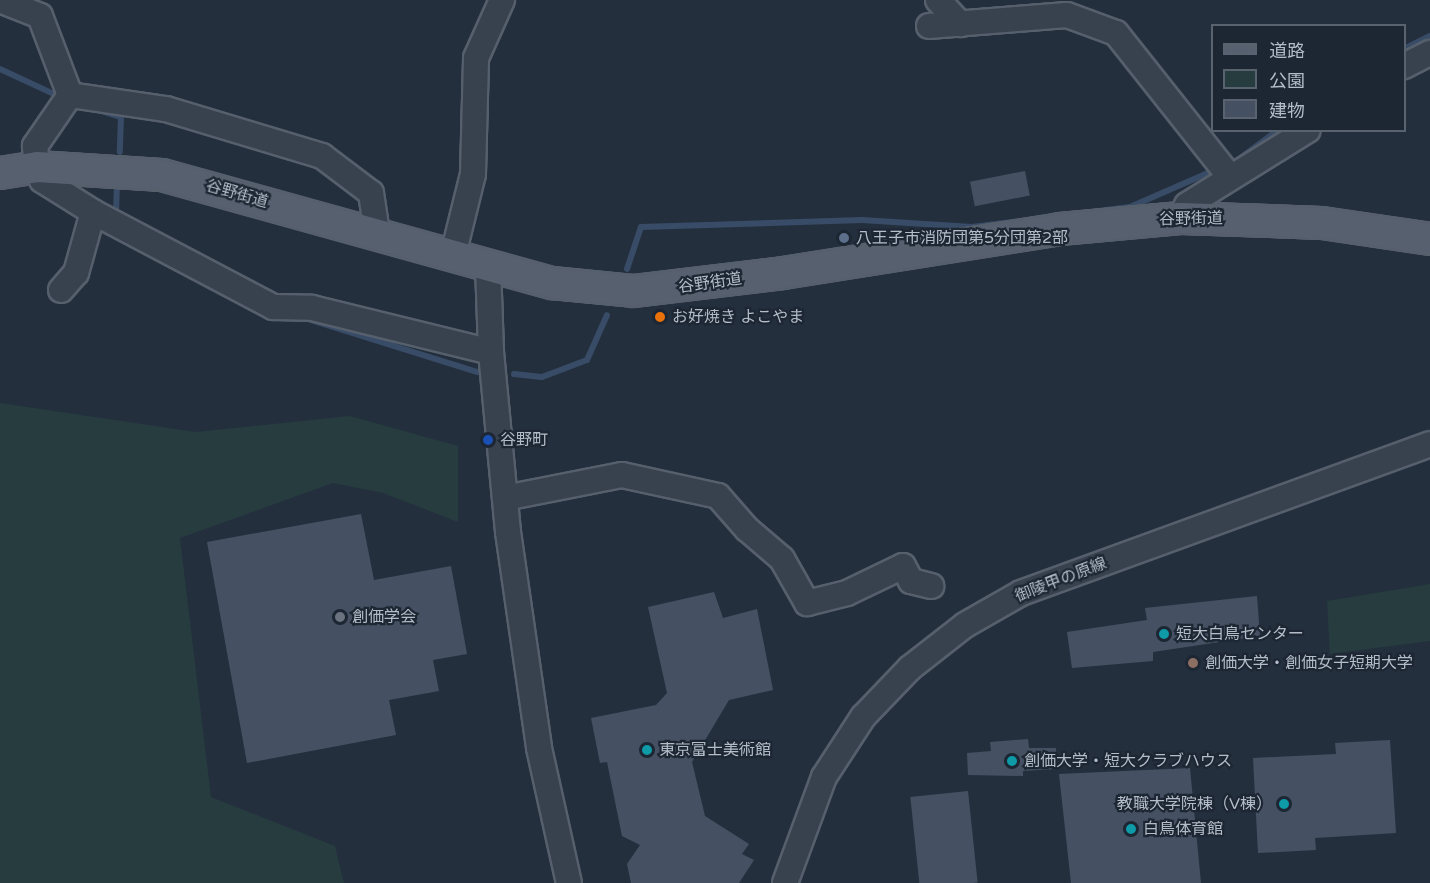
<!DOCTYPE html>
<html>
<head>
<meta charset="utf-8">
<style>
  body { margin:0 }
  #map { position:relative; width:1430px; height:883px; overflow:hidden; background:#242f3e; font-family:"Varela Round","Noto Sans JP",sans-serif }
  div>[style] { position:absolute }
  .green>* { inset:0; background:#263c3f }
  .stream>* { height:6px; margin:-3px; padding:0 3px; transform-origin:3px; border-radius:3px; background:#394c67 }
  .building>* { inset:0; background:#455162; transform-origin:0 0 }
  .roads { filter:drop-shadow(2px 0 #565f6c) drop-shadow(-2px 0 #565f6c) drop-shadow(0 2px #565f6c) drop-shadow(0 -2px #565f6c) }
  .minor>* { height:24px; margin:-12px; padding:0 12px; transform-origin:12px; border-radius:12px; background:#38414e }
  .major>* { height:30px; margin:-15px; padding:0 15px; transform-origin:15px; border-radius:15px; background:#56606e }
  .dots>* { width:16px; height:16px; translate:-50% -50%; box-sizing:border-box; border:3px solid #1d2633; border-radius:50% }
  span { translate:-50% -50%; white-space:nowrap; text-align:center; line-height:1.15; -webkit-text-stroke:4.5px #1d2633; paint-order:stroke }
  .street-label { font-size:16px; color:#b4bcc9 }
  .poi-label { font-size:16px; color:#b4bcc9 }
  .left { translate:0 -50%; text-align:left }
  .right { translate:-100% -50%; text-align:right }
  .legend { position:absolute; left:1211px; top:24px; width:195px; height:108px; box-sizing:border-box; background:#1d2633; border:2px solid #59626f; margin:0; padding:8px 10px; list-style:none; font-size:18px; color:#b4bcc9 }
  .legend li { display:flex; align-items:center; gap:12px; height:30px }
  .legend b { width:30px; border:2px solid #59626f }
</style>
</head>
<body>
<div id="map">
  <div class="green">
    <i style="clip-path:polygon(0 403px,196px 432px,350px 416px,458px 446px,458px 522px,383px 493px,333px 483px,180px 538px,211px 797px,335px 846px,344px 883px,0 883px)"></i>
    <i style="clip-path:polygon(1430px 584px,1430px 641px,1330px 654px,1327px 601px)"></i>
  </div>
  <div class="stream">
    <i style="left:1404px;top:49px;width:29px;rotate:-27deg"></i>
    <i style="left:0;top:69px;width:62px;rotate:24.9deg"></i>
    <i style="left:101px;top:111px;width:21px;rotate:17deg"></i>
    <i style="left:121px;top:117px;width:35px;rotate:92deg"></i>
    <i style="left:1235px;top:162px;width:54px;rotate:-36.7deg"></i>
    <i style="left:117px;top:184px;width:28px;rotate:92deg"></i>
    <i style="left:116px;top:212px;width:6px;rotate:31deg"></i>
    <i style="left:627px;top:269px;width:44px;rotate:-71.6deg"></i>
    <i style="left:641px;top:227px;width:221px;rotate:-1.8deg"></i>
    <i style="left:862px;top:220px;width:110px;rotate:3.6deg"></i>
    <i style="left:972px;top:227px;width:159px;rotate:-7.2deg"></i>
    <i style="left:1130px;top:207px;width:95px;rotate:-23.6deg"></i>
    <i style="left:301px;top:317px;width:185px;rotate:17.3deg"></i>
    <i style="left:514px;top:374px;width:28px;rotate:6deg"></i>
    <i style="left:542px;top:377px;width:48px;rotate:-20.7deg"></i>
    <i style="left:587px;top:360px;width:49px;rotate:-66deg"></i>
  </div>
  <div class="building">
    <i style="left:1025px;top:171px;width:25px;height:56px;rotate:79deg"></i>
    <i style="clip-path:polygon(361px 514px,374px 580px,451px 566px,467px 654px,433px 660px,439px 691px,389px 700px,396px 735px,247px 763px,207px 542px)"></i>
    <i style="clip-path:polygon(714px 592px,723px 618px,757px 609px,773px 690px,729px 700px,692px 762px,705px 816px,749px 844px,742px 854px,754px 860px,739px 883px,631px 883px,627px 864px,640px 845px,622px 836px,607px 762px,600px 763px,591px 718px,656px 705px,667px 693px,648px 607px)"></i>
    <i style="clip-path:polygon(1257px 596px,1260px 636px,1153px 652px,1153px 661px,1072px 668px,1067px 632px,1147px 620px,1145px 608px)"></i>
    <i style="clip-path:polygon(1028px 739px,1029px 748px,1056px 748px,1057px 769px,1023px 771px,1023px 776px,968px 775px,967px 753px,991px 751px,990px 742px)"></i>
    <i style="clip-path:polygon(1390px 740px,1396px 833px,1315px 838px,1316px 850px,1258px 853px,1253px 758px,1336px 754px,1335px 743px)"></i>
    <i style="clip-path:polygon(1190px 768px,1201px 883px,1071px 883px,1059px 774px)"></i>
    <i style="left:968px;top:791px;width:92px;height:58px;rotate:84deg"></i>
  </div>
  <div class="roads">
    <div class="minor">
      <i style="left:0;top:0;width:43px;rotate:21.8deg"></i>
      <i style="left:40px;top:16px;width:85px;rotate:69.2deg"></i>
      <i style="left:70px;top:95px;width:97px;rotate:8.3deg"></i>
      <i style="left:166px;top:109px;width:163px;rotate:16.8deg"></i>
      <i style="left:322px;top:156px;width:61px;rotate:37.1deg"></i>
      <i style="left:371px;top:193px;width:40px;rotate:81.5deg"></i>
      <i style="left:938px;top:0;width:33px;rotate:47deg"></i>
      <i style="left:929px;top:26px;width:138px;rotate:-4.6deg"></i>
      <i style="left:1067px;top:15px;width:52px;rotate:20.2deg"></i>
      <i style="left:1116px;top:33px;width:184px;rotate:51.6deg"></i>
      <i style="left:1404px;top:66px;width:29px;rotate:-27deg"></i>
      <i style="left:70px;top:95px;width:62px;rotate:124.5deg"></i>
      <i style="left:35px;top:146px;width:21px;rotate:85deg"></i>
      <i style="left:37px;top:167px;width:14px;rotate:69deg"></i>
      <i style="left:42px;top:180px;width:60px;rotate:32.1deg"></i>
      <i style="left:93px;top:212px;width:204px;rotate:27.8deg"></i>
      <i style="left:273px;top:307px;width:39px;rotate:1deg"></i>
      <i style="left:312px;top:308px;width:184px;rotate:13.8deg"></i>
      <i style="left:1181px;top:218px;width:14px;rotate:-65deg"></i>
      <i style="left:1187px;top:205px;width:142px;rotate:-31.8deg"></i>
      <i style="left:453px;top:255px;width:83px;rotate:-76.1deg"></i>
      <i style="left:473px;top:174px;width:116px;rotate:-88.5deg"></i>
      <i style="left:476px;top:58px;width:64px;rotate:-65.9deg"></i>
      <i style="left:488px;top:265px;width:87px;rotate:88deg"></i>
      <i style="left:491px;top:352px;width:181px;rotate:84.6deg"></i>
      <i style="left:508px;top:532px;width:218px;rotate:81.8deg"></i>
      <i style="left:539px;top:748px;width:138px;rotate:77.5deg"></i>
      <i style="left:61px;top:290px;width:23px;rotate:-49deg"></i>
      <i style="left:76px;top:273px;width:63px;rotate:-74.4deg"></i>
      <i style="left:505px;top:498px;width:119px;rotate:-11.1deg"></i>
      <i style="left:622px;top:475px;width:98px;rotate:12.3deg"></i>
      <i style="left:718px;top:496px;width:44px;rotate:48.7deg"></i>
      <i style="left:747px;top:529px;width:46px;rotate:40.6deg"></i>
      <i style="left:782px;top:559px;width:51px;rotate:60.4deg"></i>
      <i style="left:807px;top:603px;width:41px;rotate:-14deg"></i>
      <i style="left:847px;top:593px;width:62px;rotate:-25.7deg"></i>
      <i style="left:903px;top:566px;width:17px;rotate:62deg"></i>
      <i style="left:911px;top:581px;width:21px;rotate:14deg"></i>
      <i style="left:785px;top:883px;width:113px;rotate:-69.8deg"></i>
      <i style="left:824px;top:777px;width:72px;rotate:-57deg"></i>
      <i style="left:863px;top:717px;width:68px;rotate:-46.2deg"></i>
      <i style="left:910px;top:668px;width:70px;rotate:-38deg"></i>
      <i style="left:965px;top:625px;width:64px;rotate:-29.7deg"></i>
      <i style="left:1021px;top:593px;width:435px;rotate:-20deg"></i>
    </div>
    <div class="major">
      <i style="left:0;top:173px;width:37px;rotate:-9deg"></i>
      <i style="left:37px;top:167px;width:125px;rotate:3.7deg"></i>
      <i style="left:162px;top:175px;width:405px;rotate:15.5deg"></i>
      <i style="left:552px;top:283px;width:81px;rotate:5.6deg"></i>
      <i style="left:633px;top:291px;width:151px;rotate:-6.8deg"></i>
      <i style="left:783px;top:273px;width:280px;rotate:-9deg"></i>
      <i style="left:1060px;top:229px;width:121px;rotate:-5.2deg"></i>
      <i style="left:1181px;top:218px;width:141px;rotate:2deg"></i>
      <i style="left:1322px;top:223px;width:109px;rotate:8.4deg"></i>
    </div>
  </div>
  <div class="dots">
    <i style="left:844px;top:238px;background:#5c6f8a"></i>
    <i style="left:660px;top:317px;background:#e8710a"></i>
    <i style="left:488px;top:440px;background:#1a4fb4"></i>
    <i style="left:340px;top:617px;background:#6b7280"></i>
    <i style="left:1164px;top:634px;background:#0f9aa8"></i>
    <i style="left:1193px;top:663px;background:#8d6e63"></i>
    <i style="left:647px;top:750px;background:#0f9aa8"></i>
    <i style="left:1012px;top:761px;background:#0f9aa8"></i>
    <i style="left:1284px;top:804px;background:#0f9aa8"></i>
    <i style="left:1131px;top:829px;background:#0f9aa8"></i>
  </div>
  <div class="street-label">
    <span style="left:237px;top:194px;rotate:16deg">谷野街道</span>
    <span style="left:1191px;top:219px;rotate:-1deg">谷野街道</span>
    <span style="left:710px;top:283px;rotate:-8deg">谷野街道</span>
    <span style="left:1061px;top:580px;rotate:-21deg">御陵甲の原線</span>
  </div>
  <div class="poi-label">
    <span class="left" style="left:856px;top:238px">八王子市消防団第5分団第2部</span>
    <span class="left" style="left:672px;top:317px">お好焼き よこやま</span>
    <span class="left" style="left:500px;top:440px">谷野町</span>
    <span class="left" style="left:352px;top:617px">創価学会</span>
    <span class="left" style="left:1176px;top:634px">短大白鳥センター</span>
    <span class="left" style="left:1205px;top:663px">創価大学・創価女子短期大学</span>
    <span class="left" style="left:659px;top:750px">東京富士美術館</span>
    <span class="left" style="left:1024px;top:761px">創価大学・短大クラブハウス</span>
    <span class="right" style="left:1272px;top:804px">教職大学院棟（V棟）</span>
    <span class="left" style="left:1143px;top:829px">白鳥体育館</span>
  </div>
  <ul class="legend">
  <li><b style="height:8px;background:#56606e"></b>道路</li>
  <li><b style="height:16px;background:#263c3f"></b>公園</li>
  <li><b style="height:16px;background:#455162"></b>建物</li>
  </ul>
</div>
</body>
</html>
